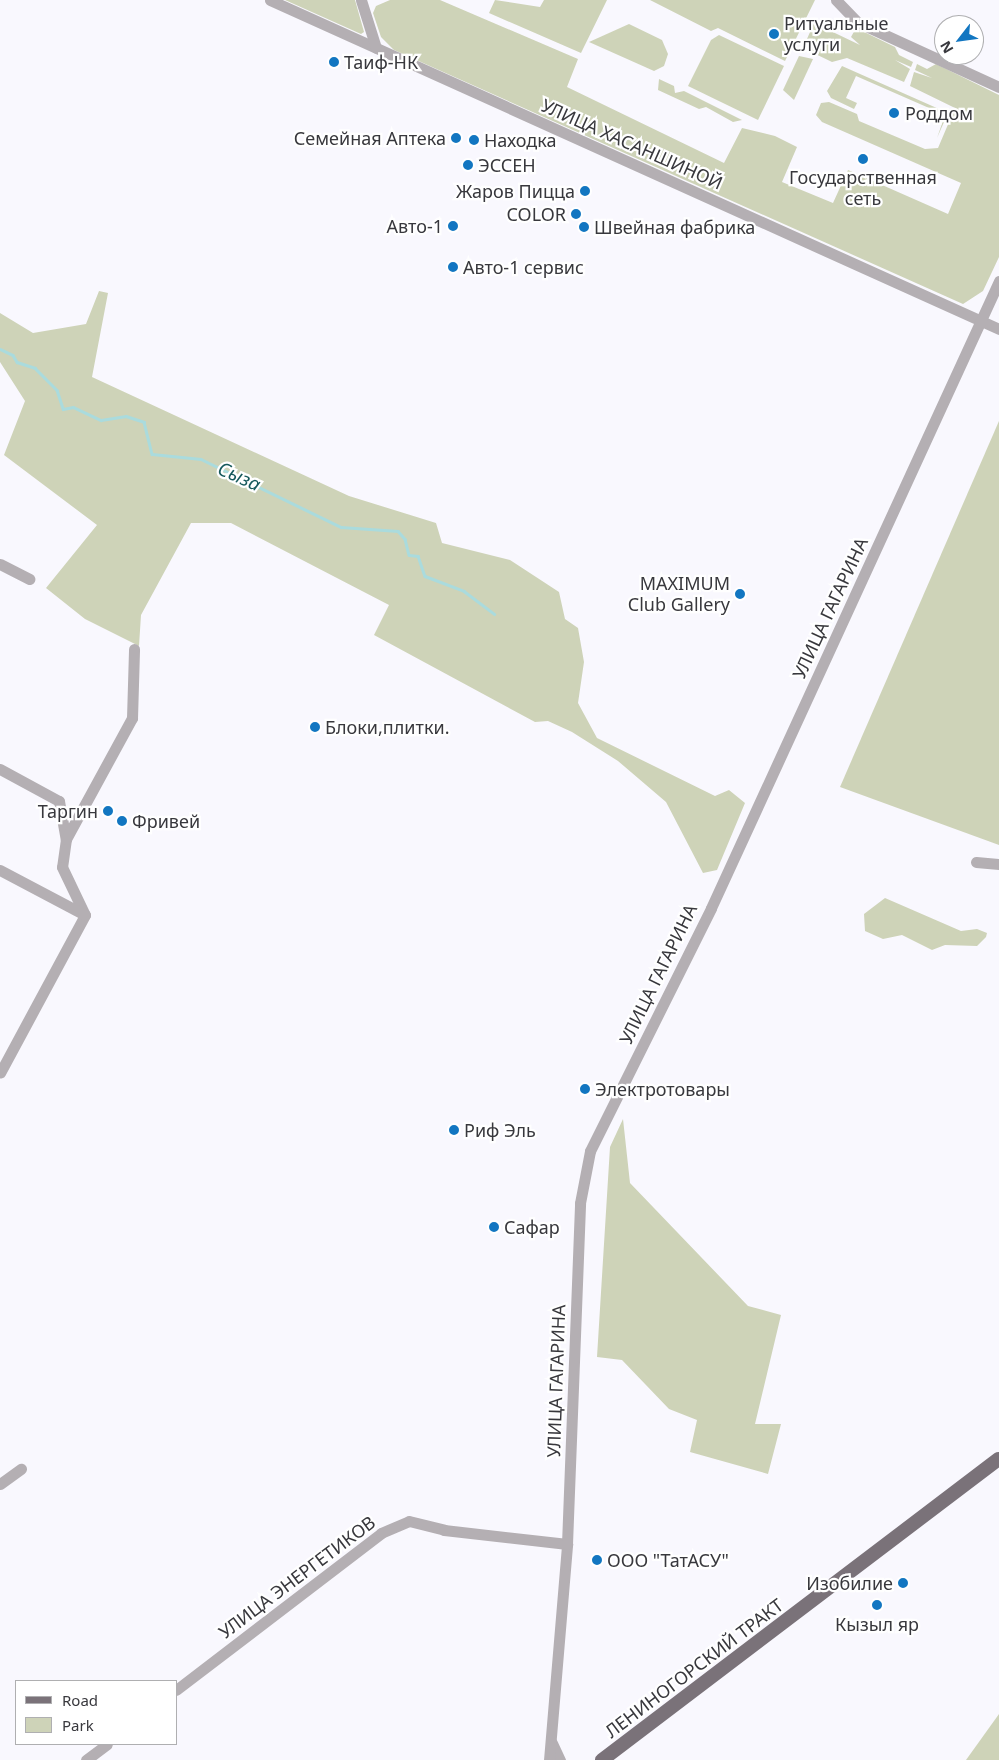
<!DOCTYPE html>
<html>
<head>
<meta charset="utf-8">
<style>
  body { margin:0 }
  #map { position:relative; width:999px; height:1760px; overflow:hidden; background:#f9f8fe; font-family:"Noto Sans",sans-serif }
  div>[style] { position:absolute }
  .green>* { inset:0; background:#ced3b8 }
  .stream>* { height:2.5px; margin:-1.25px; padding:0 1.25px; transform-origin:1.25px; border-radius:1.25px; background:#aadbdd }
  .minor>* { height:11px; margin:-5.5px; padding:0 5.5px; transform-origin:5.5px; border-radius:5.5px; background:#b4afb3 }
  .major>* { height:14px; margin:-7px; padding:0 7px; transform-origin:7px; border-radius:7px; background:#7a7279 }
  .dots>* { width:14px; height:14px; translate:-50% -50%; box-sizing:border-box; border:2px solid #fff; border-radius:50% }
  span { translate:-50% -50%; white-space:nowrap; text-align:center; line-height:1.15; -webkit-text-stroke:4.5px #fff; paint-order:stroke }
  .poi-label { font-size:18px; color:#38383d }
  .left { translate:0 -50%; text-align:left }
  .right { translate:-100% -50%; text-align:right }
  .street-label { font-size:18px; color:#38383d }
  .water-label { font-size:19px; color:#16595c; font-style:italic }
  .legend { position:absolute; left:15px; top:1680px; width:162px; height:65px; box-sizing:border-box; background:#fff; border:1px solid #afafb1; margin:0; padding:6px 9px; list-style:none; font-size:15px; color:#38383d }
  .legend li { display:flex; align-items:center; gap:10px; height:25px }
  .legend b { width:25px; border:1px solid #afafb1 }
  .north { position:absolute; left:934px; top:15px; width:50px; height:50px; box-sizing:border-box; background:#fff; border:1px solid #afafb1; border-radius:50%; rotate:240deg; font-size:14px; font-weight:700; line-height:20px; text-align:center; color:#38383d }
  .north::after { content:''; display:block; margin:auto; width:18px; height:22px; background:#1276c1; clip-path:polygon(50% 0,100% 100%,50% 72%,0 100%) }
</style>
</head>
<body>
<div id="map">
  <div class="green">
    <i style="clip-path:polygon(285px 0,355px 0,364px 32px,361px 34px)"></i>
    <i style="clip-path:polygon(390px 0,440px 0,578px 59px,567px 87px,724px 163px,742px 128px,775px 136px,797px 147px,782px 182px,833px 203px,848px 170px,948px 214px,961px 183px,822px 122px,816px 115px,821px 103px,829px 102px,857px 114px,859px 121px,925px 149px,938px 148px,955px 108px,910px 86px,914px 72px,932px 78px,915px 70px,917px 64px,927px 69px,936px 64px,999px 95px,999px 257px,983px 291px,963px 304px,394px 50px,381px 37px,373px 13px,376px 6px)"></i>
    <i style="clip-path:polygon(495px 0,540px 7px,544px 0,607px 0,581px 53px,489px 13px)"></i>
    <i style="clip-path:polygon(650px 0,815px 0,785px 61px,718px 28px,711px 31px)"></i>
    <i style="clip-path:polygon(814px 23px,860px 45px,851px 37px,856px 28px,895px 47px,899px 55px,913px 62px,911px 67px,895px 60px,910px 69px,904px 82px,847px 58px,832px 62px,803px 48px)"></i>
    <i style="clip-path:polygon(629px 24px,662px 40px,668px 54px,664px 66px,654px 71px,589px 42px)"></i>
    <i style="clip-path:polygon(719px 35px,784px 66px,758px 120px,688px 86px,711px 40px)"></i>
    <i style="clip-path:polygon(799px 56px,813px 59px,794px 100px,783px 90px)"></i>
    <i style="clip-path:polygon(842px 66px,948px 113px,937px 138px,945px 115px,856px 76px,846px 98px,857px 103px,854px 109px,831px 98px,827px 91px)"></i>
    <i style="clip-path:polygon(659px 79px,674px 86px,675px 93px,684px 91px,742px 120px,733px 122px,706px 107px,699px 109px,658px 90px)"></i>
    <i style="clip-path:polygon(99px 291px,108px 293px,92px 377px,349px 496px,436px 523px,442px 543px,510px 560px,559px 592px,565px 619px,578px 628px,584px 662px,578px 703px,597px 738px,715px 796px,729px 790px,745px 803px,717px 870px,703px 873px,666px 802px,618px 761px,572px 732px,548px 721px,535px 722px,374px 635px,389px 605px,231px 523px,191px 523px,141px 615px,139px 646px,85px 619px,46px 588px,97px 525px,4px 455px,25px 401px,0 362px,0 313px,33px 333px,86px 324px)"></i>
    <i style="clip-path:polygon(999px 421px,999px 845px,840px 787px)"></i>
    <i style="clip-path:polygon(885px 898px,961px 931px,977px 929px,987px 933px,986px 937px,977px 946px,945px 945px,932px 950px,902px 935px,883px 939px,865px 931px,864px 914px)"></i>
    <i style="clip-path:polygon(623px 1119px,630px 1183px,748px 1306px,781px 1315px,755px 1424px,781px 1424px,768px 1474px,690px 1452px,697px 1420px,669px 1409px,622px 1360px,597px 1357px,610px 1147px)"></i>
    <i style="clip-path:polygon(999px 1714px,999px 1760px,966px 1760px)"></i>
  </div>
  <div class="stream">
    <i style="left:0;top:349px;width:14px;rotate:25deg"></i>
    <i style="left:13px;top:355px;width:8px;rotate:60deg"></i>
    <i style="left:17px;top:362px;width:19px;rotate:18deg"></i>
    <i style="left:35px;top:368px;width:31px;rotate:45deg"></i>
    <i style="left:57px;top:390px;width:20px;rotate:72deg"></i>
    <i style="left:63px;top:409px;width:10px;rotate:-11deg"></i>
    <i style="left:73px;top:407px;width:31px;rotate:25deg"></i>
    <i style="left:101px;top:420px;width:25px;rotate:-9deg"></i>
    <i style="left:126px;top:416px;width:19px;rotate:18deg"></i>
    <i style="left:144px;top:422px;width:33px;rotate:76deg"></i>
    <i style="left:152px;top:454px;width:49px;rotate:5.8deg"></i>
    <i style="left:201px;top:459px;width:156px;rotate:25.9deg"></i>
    <i style="left:341px;top:527px;width:57px;rotate:4deg"></i>
    <i style="left:398px;top:531px;width:11px;rotate:49deg"></i>
    <i style="left:405px;top:539px;width:16px;rotate:76deg"></i>
    <i style="left:409px;top:555px;width:9px;rotate:6deg"></i>
    <i style="left:418px;top:556px;width:21px;rotate:71deg"></i>
    <i style="left:425px;top:576px;width:42px;rotate:21deg"></i>
    <i style="left:464px;top:591px;width:38px;rotate:37deg"></i>
  </div>
  <div class="minor">
    <i style="left:270px;top:0;width:800px;rotate:24.29deg"></i>
    <i style="left:361px;top:0;width:50px;rotate:72.6deg"></i>
    <i style="left:836px;top:0;width:30px;rotate:46deg"></i>
    <i style="left:857px;top:22px;width:156px;rotate:24.6deg"></i>
    <i style="left:0;top:564px;width:33px;rotate:27deg"></i>
    <i style="left:0;top:769px;width:67px;rotate:28.5deg"></i>
    <i style="left:59px;top:801px;width:39px;rotate:80deg"></i>
    <i style="left:66px;top:839px;width:28px;rotate:98deg"></i>
    <i style="left:62px;top:867px;width:53px;rotate:64.4deg"></i>
    <i style="left:85px;top:915px;width:179px;rotate:118.3deg"></i>
    <i style="left:66px;top:839px;width:138px;rotate:-61.4deg"></i>
    <i style="left:132px;top:718px;width:69px;rotate:-88.3deg"></i>
    <i style="left:976px;top:862px;width:23px;rotate:5deg"></i>
    <i style="left:0;top:870px;width:96px;rotate:27.9deg"></i>
    <i style="left:0;top:1484px;width:26px;rotate:-36deg"></i>
    <i style="left:176px;top:1690px;width:258px;rotate:-37.4deg"></i>
    <i style="left:381px;top:1533px;width:30px;rotate:-23deg"></i>
    <i style="left:409px;top:1521px;width:36px;rotate:14deg"></i>
    <i style="left:444px;top:1530px;width:124px;rotate:6.5deg"></i>
    <i style="left:552px;top:1743px;width:19px;rotate:65deg"></i>
    <i style="left:86px;top:1760px;width:26px;rotate:-37deg"></i>
    <i style="left:549px;top:1760px;width:217px;rotate:-85.2deg"></i>
    <i style="left:567px;top:1544px;width:341px;rotate:-87.8deg"></i>
    <i style="left:580px;top:1203px;width:53px;rotate:-79.1deg"></i>
    <i style="left:590px;top:1151px;width:271px;rotate:-63.5deg"></i>
    <i style="left:711px;top:908px;width:690px;rotate:-65.33deg"></i>
  </div>
  <div class="major">
    <i style="left:602px;top:1760px;width:498px;rotate:-37.2deg"></i>
  </div>
  <div class="dots">
    <i style="left:774px;top:34px;background:#1276c1"></i>
    <i style="left:334px;top:62px;background:#1276c1"></i>
    <i style="left:894px;top:113px;background:#1276c1"></i>
    <i style="left:456px;top:138px;background:#1276c1"></i>
    <i style="left:474px;top:140px;background:#1276c1"></i>
    <i style="left:863px;top:159px;background:#1276c1"></i>
    <i style="left:468px;top:165px;background:#1276c1"></i>
    <i style="left:585px;top:191px;background:#1276c1"></i>
    <i style="left:576px;top:214px;background:#1276c1"></i>
    <i style="left:453px;top:226px;background:#1276c1"></i>
    <i style="left:584px;top:227px;background:#1276c1"></i>
    <i style="left:453px;top:267px;background:#1276c1"></i>
    <i style="left:740px;top:594px;background:#1276c1"></i>
    <i style="left:315px;top:727px;background:#1276c1"></i>
    <i style="left:108px;top:811px;background:#1276c1"></i>
    <i style="left:122px;top:821px;background:#1276c1"></i>
    <i style="left:585px;top:1089px;background:#1276c1"></i>
    <i style="left:454px;top:1130px;background:#1276c1"></i>
    <i style="left:494px;top:1227px;background:#1276c1"></i>
    <i style="left:597px;top:1560px;background:#1276c1"></i>
    <i style="left:903px;top:1583px;background:#1276c1"></i>
    <i style="left:877px;top:1605px;background:#1276c1"></i>
  </div>
  <div class="poi-label">
    <span class="left" style="left:784px;top:34px">Ритуальные<br>услуги</span>
    <span class="left" style="left:344px;top:62px">Таиф-НК</span>
    <span class="left" style="left:905px;top:113px">Роддом</span>
    <span class="right" style="left:446px;top:138px">Семейная Аптека</span>
    <span class="left" style="left:484px;top:140px">Находка</span>
    <span class="left" style="left:478px;top:165px">ЭССЕН</span>
    <span style="left:863px;top:188px">Государственная<br>сеть</span>
    <span class="right" style="left:575px;top:191px">Жаров Пицца</span>
    <span class="right" style="left:566px;top:214px">COLOR</span>
    <span class="right" style="left:443px;top:226px">Авто-1</span>
    <span class="left" style="left:594px;top:227px">Швейная фабрика</span>
    <span class="left" style="left:463px;top:267px">Авто-1 сервис</span>
    <span class="right" style="left:730px;top:594px">MAXIMUM<br>Club Gallery</span>
    <span class="left" style="left:325px;top:727px">Блоки,плитки.</span>
    <span class="right" style="left:98px;top:811px">Таргин</span>
    <span class="left" style="left:132px;top:821px">Фривей</span>
    <span class="left" style="left:595px;top:1089px">Электротовары</span>
    <span class="left" style="left:464px;top:1130px">Риф Эль</span>
    <span class="left" style="left:504px;top:1227px">Сафар</span>
    <span class="left" style="left:607px;top:1560px">ООО "ТатАСУ"</span>
    <span class="right" style="left:893px;top:1583px">Изобилие</span>
    <span style="left:877px;top:1624px">Кызыл яр</span>
  </div>
  <div class="street-label">
    <span style="left:632px;top:144px;rotate:24deg">УЛИЦА ХАСАНШИНОЙ</span>
    <span style="left:830px;top:608px;rotate:-65deg">УЛИЦА ГАГАРИНА</span>
    <span style="left:658px;top:974px;rotate:-64deg">УЛИЦА ГАГАРИНА</span>
    <span style="left:556px;top:1381px;rotate:-88deg">УЛИЦА ГАГАРИНА</span>
    <span style="left:297px;top:1577px;rotate:-37deg">УЛИЦА ЭНЕРГЕТИКОВ</span>
    <span style="left:694px;top:1668px;rotate:-37deg">ЛЕНИНОГОРСКИЙ ТРАКТ</span>
  </div>
  <div class="water-label">
    <span style="left:239px;top:477px;rotate:24deg">Сыза</span>
  </div>
  <ul class="legend">
  <li><b style="height:6px;background:#7a7279"></b>Road</li>
  <li><b style="height:14px;background:#ced3b8"></b>Park</li>
  </ul>
  <div class="north">N</div>
</div>
</body>
</html>
